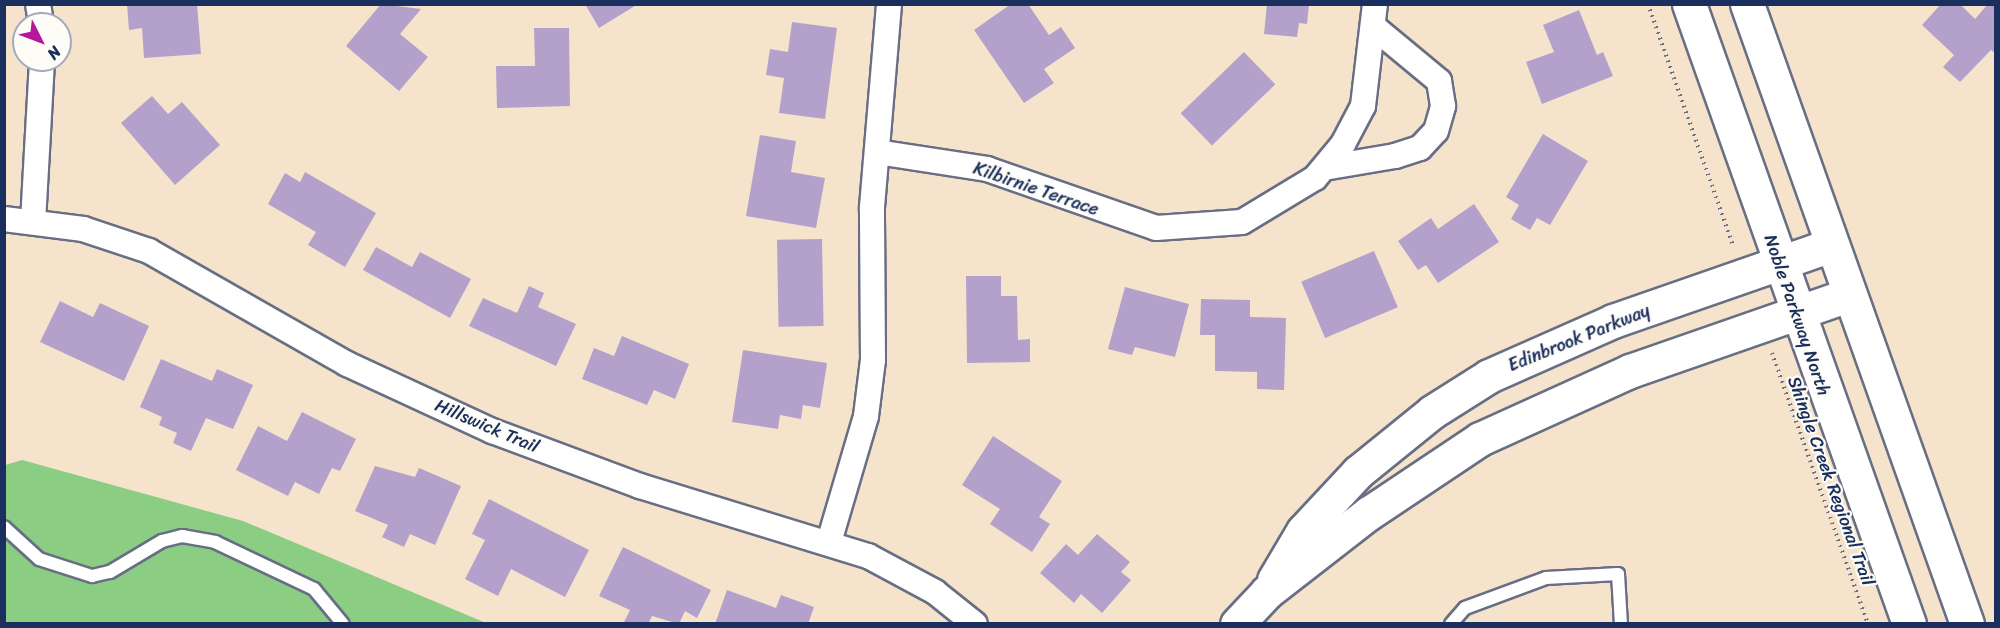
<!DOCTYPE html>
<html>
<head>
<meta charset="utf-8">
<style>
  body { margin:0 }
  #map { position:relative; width:2000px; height:628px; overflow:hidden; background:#f6e3cb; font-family:Sriracha,sans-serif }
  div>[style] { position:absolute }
  .green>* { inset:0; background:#8ccd84 }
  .building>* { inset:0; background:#b4a1cb; transform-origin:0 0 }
  .path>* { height:4px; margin-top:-2px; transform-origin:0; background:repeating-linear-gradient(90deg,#686e84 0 1.5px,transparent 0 6px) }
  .roads { filter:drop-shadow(2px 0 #686e84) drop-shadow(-2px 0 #686e84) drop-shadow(0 2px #686e84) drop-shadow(0 -2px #686e84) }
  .lane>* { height:12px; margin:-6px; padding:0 6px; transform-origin:6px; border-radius:6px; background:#fff }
  .street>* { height:24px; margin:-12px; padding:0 12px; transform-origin:12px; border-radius:12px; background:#fff }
  .secondary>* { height:33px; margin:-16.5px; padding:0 16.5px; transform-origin:16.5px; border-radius:16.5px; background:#fff }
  span { translate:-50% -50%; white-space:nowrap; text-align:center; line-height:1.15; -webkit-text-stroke:4.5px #fdfcf7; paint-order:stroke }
  .street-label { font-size:18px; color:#1b2f5e }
  .frame { position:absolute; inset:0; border:6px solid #1b2f5e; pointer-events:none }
  .north { position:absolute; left:12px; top:12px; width:60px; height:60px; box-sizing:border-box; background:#fdfcf7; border:2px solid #a3aaba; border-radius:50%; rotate:132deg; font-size:16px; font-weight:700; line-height:24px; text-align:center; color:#1b2f5e }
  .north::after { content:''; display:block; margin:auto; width:21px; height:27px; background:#b5179e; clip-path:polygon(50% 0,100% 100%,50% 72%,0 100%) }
</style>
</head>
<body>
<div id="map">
  <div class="green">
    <i style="clip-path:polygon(22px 460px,243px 521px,486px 623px,5px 624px,5px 465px)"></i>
  </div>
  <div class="building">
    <i style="clip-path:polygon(127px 4px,197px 4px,201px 54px,144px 58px,142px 28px,129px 30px)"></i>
    <i style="clip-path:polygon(381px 4px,421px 9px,400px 34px,428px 57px,399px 91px,346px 46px)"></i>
    <i style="clip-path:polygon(585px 4px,638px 4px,599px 28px)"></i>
    <i style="clip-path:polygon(1011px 4px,1028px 4px,1049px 35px,1061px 27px,1075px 48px,1044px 69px,1054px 83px,1024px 103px,974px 30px)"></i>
    <i style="clip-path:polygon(1267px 4px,1309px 4px,1307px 24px,1299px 23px,1297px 37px,1264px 34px)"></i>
    <i style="clip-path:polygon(1941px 4px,1960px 4px,1975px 19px,1988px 4px,1996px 5px,1996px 54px,1991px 50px,1960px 82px,1943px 67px,1954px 55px,1922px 25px)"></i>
    <i style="clip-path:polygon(1579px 10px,1597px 55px,1603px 52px,1613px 76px,1542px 104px,1526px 62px,1554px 52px,1543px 25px)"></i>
    <i style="clip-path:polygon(792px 22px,837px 28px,825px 119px,779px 113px,784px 78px,766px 75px,770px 49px,788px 52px)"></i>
    <i style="clip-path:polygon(534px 28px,569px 28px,570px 106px,497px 108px,496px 66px,535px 66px)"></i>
    <i style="left:1244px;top:52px;width:45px;height:88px;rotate:46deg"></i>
    <i style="clip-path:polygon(152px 96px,168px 114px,182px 102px,220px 145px,175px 185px,121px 123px)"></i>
    <i style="clip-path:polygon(1543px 134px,1588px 161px,1550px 225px,1537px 218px,1530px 230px,1511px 219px,1519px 205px,1506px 197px)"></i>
    <i style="clip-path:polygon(760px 135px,796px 141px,791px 172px,825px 178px,816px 228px,746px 216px)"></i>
    <i style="clip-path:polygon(305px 172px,376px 213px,345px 267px,308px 245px,316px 232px,268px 204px,285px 173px,300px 182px)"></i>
    <i style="clip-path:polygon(1474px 204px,1499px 242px,1438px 283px,1426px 265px,1418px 270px,1398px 241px,1431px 218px,1438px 229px)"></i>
    <i style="left:822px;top:239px;width:87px;height:45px;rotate:89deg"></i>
    <i style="clip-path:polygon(376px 247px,412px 267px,420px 252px,471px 279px,450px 318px,363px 270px)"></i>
    <i style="left:1374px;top:251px;width:61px;height:79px;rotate:67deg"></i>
    <i style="clip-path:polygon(966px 276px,1001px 276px,1001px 296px,1017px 296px,1018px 340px,1030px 339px,1030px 362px,967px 363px)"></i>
    <i style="clip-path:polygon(529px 286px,544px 293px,538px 307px,576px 324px,556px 366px,469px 326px,483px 298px,517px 313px)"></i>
    <i style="clip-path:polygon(1125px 287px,1189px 304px,1175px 357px,1135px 347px,1132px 355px,1108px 349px)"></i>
    <i style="clip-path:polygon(1201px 299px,1250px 300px,1250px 317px,1286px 318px,1284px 390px,1257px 389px,1257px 372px,1215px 371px,1215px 335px,1200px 335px)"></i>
    <i style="clip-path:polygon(60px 301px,93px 317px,100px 303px,149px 326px,124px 381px,40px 342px)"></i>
    <i style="clip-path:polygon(622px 336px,689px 364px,675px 399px,654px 390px,647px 405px,582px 379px,594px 348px,614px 356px)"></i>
    <i style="clip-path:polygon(743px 350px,827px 363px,820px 408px,803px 405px,801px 419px,780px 415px,778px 429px,732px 422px)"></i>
    <i style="clip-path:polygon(161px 359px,212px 381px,217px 369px,253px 385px,233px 429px,206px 418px,191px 451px,173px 443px,177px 433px,159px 425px,162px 417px,140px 407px)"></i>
    <i style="clip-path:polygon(302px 412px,356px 439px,340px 471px,332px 468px,319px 494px,295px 482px,288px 496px,236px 470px,258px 426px,287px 441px)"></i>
    <i style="clip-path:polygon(993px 436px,1062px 481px,1039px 517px,1050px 524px,1032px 552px,990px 524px,1000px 509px,962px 485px)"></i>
    <i style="clip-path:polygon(375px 466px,415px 477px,419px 468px,461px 486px,435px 545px,410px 534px,404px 547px,382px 537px,388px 525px,355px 511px)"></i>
    <i style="clip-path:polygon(489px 499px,589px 550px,565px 597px,511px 569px,498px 596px,465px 579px,485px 540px,472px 534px)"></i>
    <i style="clip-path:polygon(1097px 534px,1130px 562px,1121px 572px,1131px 580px,1102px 613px,1081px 594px,1074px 603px,1040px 573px,1066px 544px,1078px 555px)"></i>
    <i style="clip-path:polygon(623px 547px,711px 590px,697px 618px,685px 611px,679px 624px,652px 616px,648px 624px,623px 624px,630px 610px,599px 596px)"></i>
    <i style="clip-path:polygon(727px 590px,776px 608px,781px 595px,814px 607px,808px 624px,715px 624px)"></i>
  </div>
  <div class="path">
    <i style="left:1648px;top:4px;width:256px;rotate:70.6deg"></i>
    <i style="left:1772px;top:353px;width:288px;rotate:70.5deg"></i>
  </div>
  <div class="roads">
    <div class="lane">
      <i style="left:4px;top:527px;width:47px;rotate:42.4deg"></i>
      <i style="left:39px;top:559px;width:56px;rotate:17.8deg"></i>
      <i style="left:92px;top:576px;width:18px;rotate:-13deg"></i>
      <i style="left:110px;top:572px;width:61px;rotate:-30.8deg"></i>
      <i style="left:162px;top:541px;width:21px;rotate:-14deg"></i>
      <i style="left:182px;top:536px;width:34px;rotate:10deg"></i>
      <i style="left:215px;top:542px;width:110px;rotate:25.4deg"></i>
      <i style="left:314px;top:589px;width:45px;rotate:50.4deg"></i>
      <i style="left:1451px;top:624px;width:21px;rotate:-49deg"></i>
      <i style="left:1465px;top:608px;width:86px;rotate:-20.3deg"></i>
      <i style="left:1546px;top:578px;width:72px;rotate:-3.2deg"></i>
      <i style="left:1618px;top:574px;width:50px;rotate:86.6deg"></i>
    </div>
    <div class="street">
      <i style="left:38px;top:4px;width:20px;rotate:81deg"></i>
      <i style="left:877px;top:152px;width:111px;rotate:8.8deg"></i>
      <i style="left:987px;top:169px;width:179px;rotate:19.2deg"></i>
      <i style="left:1156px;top:228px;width:86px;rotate:-4deg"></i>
      <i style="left:1242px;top:222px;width:85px;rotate:-31.1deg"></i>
      <i style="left:1315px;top:178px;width:44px;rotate:-50.5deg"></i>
      <i style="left:1343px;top:144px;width:43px;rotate:-62.2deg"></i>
      <i style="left:1363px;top:106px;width:103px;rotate:-83.3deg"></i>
      <i style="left:1324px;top:168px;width:72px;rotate:-9.6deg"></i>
      <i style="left:1395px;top:156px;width:26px;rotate:-18deg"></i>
      <i style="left:1420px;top:148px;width:23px;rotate:-47deg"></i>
      <i style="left:1436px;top:131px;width:26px;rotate:-74deg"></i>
      <i style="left:1443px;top:106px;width:25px;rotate:-99deg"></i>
      <i style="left:1439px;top:81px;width:83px;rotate:-140.4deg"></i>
      <i style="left:4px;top:219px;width:80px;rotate:7.2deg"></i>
      <i style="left:83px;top:229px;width:70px;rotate:18.4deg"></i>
      <i style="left:149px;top:251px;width:228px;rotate:29.7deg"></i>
      <i style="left:347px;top:364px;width:160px;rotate:24.8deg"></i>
      <i style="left:492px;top:431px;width:158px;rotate:20.4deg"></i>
      <i style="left:640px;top:486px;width:239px;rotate:17.1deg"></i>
      <i style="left:868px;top:556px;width:76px;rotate:28.2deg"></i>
      <i style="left:935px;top:592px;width:51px;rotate:38.7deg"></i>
      <i style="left:33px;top:222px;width:162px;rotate:-86.8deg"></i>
      <i style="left:829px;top:542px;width:131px;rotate:-73.6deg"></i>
      <i style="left:866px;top:416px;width:56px;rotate:-82.9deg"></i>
      <i style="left:873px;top:360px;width:153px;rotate:-90.4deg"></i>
      <i style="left:872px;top:207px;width:204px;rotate:-85.2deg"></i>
    </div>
    <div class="secondary">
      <i style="left:1689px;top:4px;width:658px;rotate:70.46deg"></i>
      <i style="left:1747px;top:4px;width:658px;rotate:70.46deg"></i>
      <i style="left:1274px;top:580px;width:57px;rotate:-59.4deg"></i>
      <i style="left:1303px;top:531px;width:81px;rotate:-47deg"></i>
      <i style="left:1358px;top:472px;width:95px;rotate:-39deg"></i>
      <i style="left:1432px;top:412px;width:67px;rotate:-32.3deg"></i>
      <i style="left:1489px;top:376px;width:136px;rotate:-23.9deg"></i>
      <i style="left:1613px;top:321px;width:231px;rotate:-19.2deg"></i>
      <i style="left:1237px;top:624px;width:44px;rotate:-46.8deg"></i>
      <i style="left:1267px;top:592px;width:129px;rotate:-37.8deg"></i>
      <i style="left:1369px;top:513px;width:133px;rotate:-33.7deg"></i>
      <i style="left:1480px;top:439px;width:165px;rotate:-24.4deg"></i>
      <i style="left:1630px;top:371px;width:231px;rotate:-19.2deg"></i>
    </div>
  </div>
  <div class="street-label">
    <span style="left:1036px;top:189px;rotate:19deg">Kilbirnie Terrace</span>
    <span style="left:1797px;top:315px;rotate:71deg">Noble Parkway North</span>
    <span style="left:1579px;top:338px;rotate:-22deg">Edinbrook Parkway</span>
    <span style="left:487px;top:426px;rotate:23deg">Hillswick Trail</span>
    <span style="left:1831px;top:481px;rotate:70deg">Shingle Creek Regional Trail</span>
  </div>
  <div class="frame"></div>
  <div class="north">N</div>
</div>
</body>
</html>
